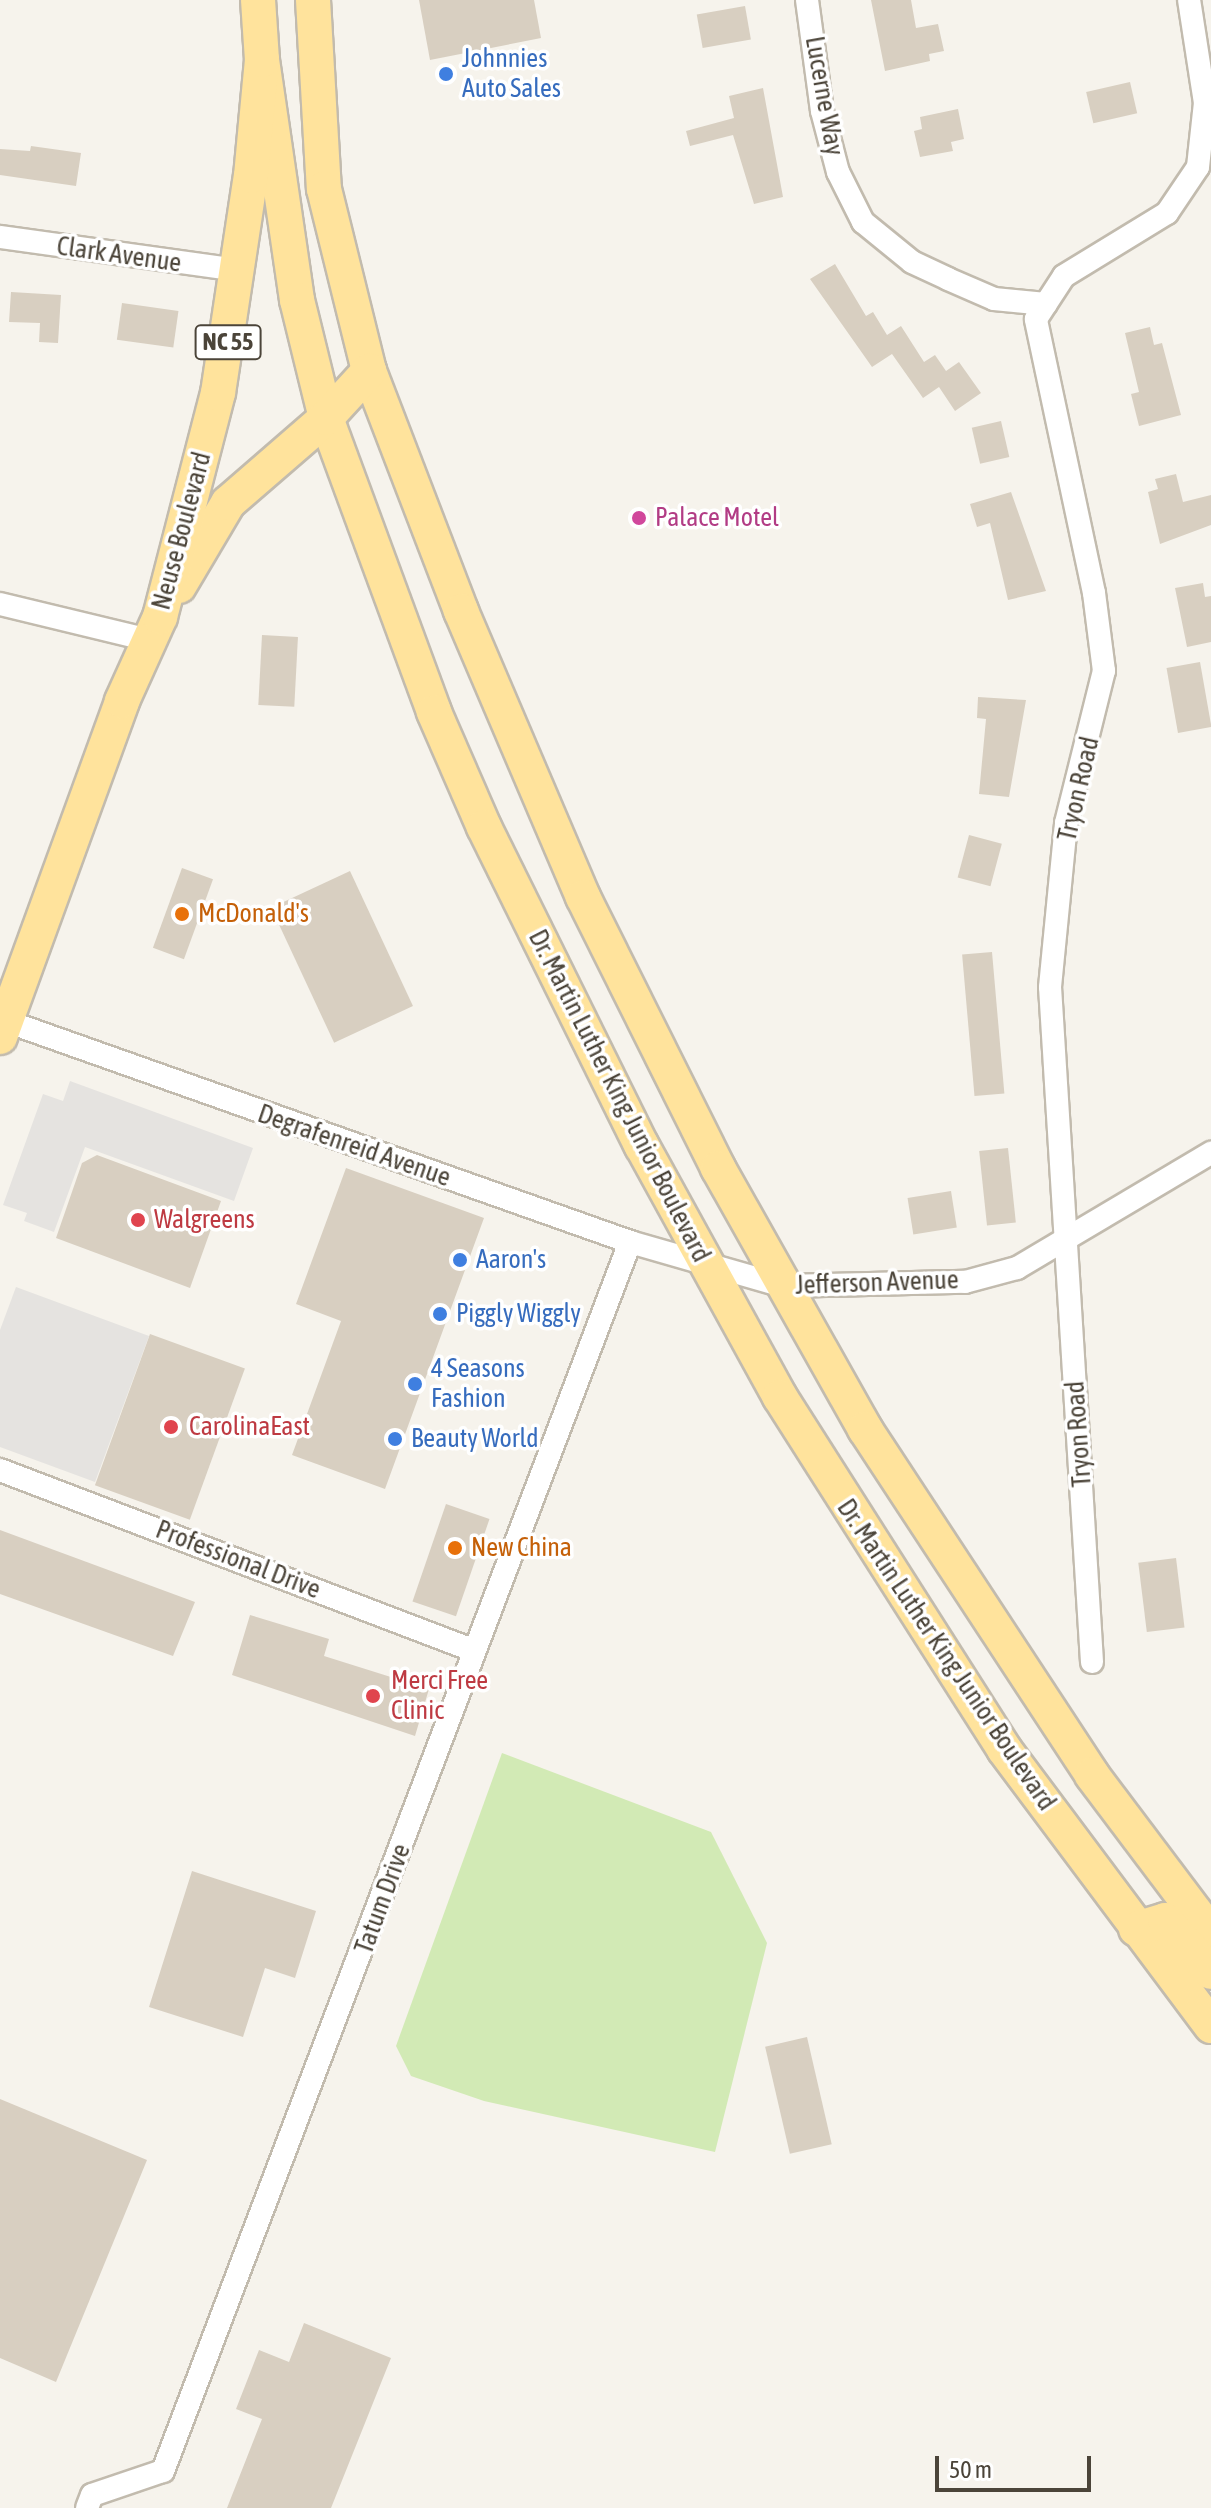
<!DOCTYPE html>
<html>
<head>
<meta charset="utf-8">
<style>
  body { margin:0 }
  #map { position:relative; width:1211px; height:2508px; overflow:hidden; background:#f6f3ec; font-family:"Asap Condensed",sans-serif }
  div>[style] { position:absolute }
  .green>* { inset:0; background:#d2eab5 }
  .parking>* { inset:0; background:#e5e3e0 }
  .building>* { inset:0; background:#d8cfc1; transform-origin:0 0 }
  .roads { filter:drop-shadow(2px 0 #c2bbae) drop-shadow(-2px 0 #c2bbae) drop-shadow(0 2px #c2bbae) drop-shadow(0 -2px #c2bbae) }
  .minor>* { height:22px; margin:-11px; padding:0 11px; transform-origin:11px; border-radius:11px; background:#fff }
  .primary>* { height:34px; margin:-17px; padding:0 17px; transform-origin:17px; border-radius:17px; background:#ffe39c }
  .dots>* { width:22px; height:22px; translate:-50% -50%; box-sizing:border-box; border:4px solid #fff; border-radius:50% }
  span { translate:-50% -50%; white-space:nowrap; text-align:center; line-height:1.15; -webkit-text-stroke:7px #fff; paint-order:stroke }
  .shield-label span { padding:2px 6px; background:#fff; border:2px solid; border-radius:6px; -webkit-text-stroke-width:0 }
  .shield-label { font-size:24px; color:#4b4439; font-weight:700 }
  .shop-label { font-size:26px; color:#366cbe }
  .left { translate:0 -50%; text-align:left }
  .street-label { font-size:26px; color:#4b4439 }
  .hotel-label { font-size:26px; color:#b23c85 }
  .food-label { font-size:26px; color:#c56008 }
  .health-label { font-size:26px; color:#be3a42 }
  .scale { position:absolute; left:935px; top:2456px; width:156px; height:36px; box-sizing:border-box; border:4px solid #4b4439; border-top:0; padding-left:10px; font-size:24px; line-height:28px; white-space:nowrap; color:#4b4439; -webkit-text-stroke:6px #fff; paint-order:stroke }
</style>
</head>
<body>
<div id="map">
  <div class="green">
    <i style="clip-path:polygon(502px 1753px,711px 1832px,767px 1943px,715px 2152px,484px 2101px,411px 2076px,396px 2046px)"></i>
  </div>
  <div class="parking">
    <i style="clip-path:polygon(70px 1081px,253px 1148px,234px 1201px,85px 1147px,54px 1232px,24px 1221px,27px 1213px,3px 1205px,43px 1094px,63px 1101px)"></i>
    <i style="clip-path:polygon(16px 1287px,149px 1336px,95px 1482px,0 1447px,0 1330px)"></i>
  </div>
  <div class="building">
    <i style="clip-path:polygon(419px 0,534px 0,541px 38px,430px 60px)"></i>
    <i style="clip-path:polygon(871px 0,911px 0,916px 28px,938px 24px,944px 51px,929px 54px,930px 61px,885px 71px)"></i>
    <i style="left:745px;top:6px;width:34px;height:49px;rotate:80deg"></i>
    <i style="left:1130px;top:82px;width:32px;height:45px;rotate:77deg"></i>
    <i style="clip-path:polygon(763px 88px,783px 197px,754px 204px,733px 135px,690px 146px,686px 131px,734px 118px,729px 96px)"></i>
    <i style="clip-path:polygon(958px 109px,964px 139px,951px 142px,953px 151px,920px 157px,914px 131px,922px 129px,920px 117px)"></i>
    <i style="clip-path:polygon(31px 146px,81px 153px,76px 186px,0 175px,0 149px,30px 151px)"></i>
    <i style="clip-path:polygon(835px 264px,866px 316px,873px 312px,887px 335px,901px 326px,924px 362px,935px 355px,946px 371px,959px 362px,981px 393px,955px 411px,939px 387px,923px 398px,892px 354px,872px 367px,810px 279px)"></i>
    <i style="clip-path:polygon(11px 292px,61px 295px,58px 343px,39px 342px,40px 323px,9px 322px)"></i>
    <i style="left:122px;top:303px;width:57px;height:37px;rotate:8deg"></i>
    <i style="clip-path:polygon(1150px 327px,1154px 345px,1162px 343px,1181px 415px,1139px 426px,1131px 394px,1139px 392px,1125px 333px)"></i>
    <i style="left:1001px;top:421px;width:37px;height:30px;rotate:77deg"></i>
    <i style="clip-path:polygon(1176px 474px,1183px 502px,1211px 495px,1211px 525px,1160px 544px,1148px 492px,1158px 489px,1155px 479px)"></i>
    <i style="clip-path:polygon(1011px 492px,1046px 591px,1008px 600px,990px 523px,977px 527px,970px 504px)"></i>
    <i style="clip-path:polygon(1203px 583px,1205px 597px,1211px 596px,1211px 642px,1187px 647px,1175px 588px)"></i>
    <i style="left:262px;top:635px;width:36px;height:70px;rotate:3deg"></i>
    <i style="left:1200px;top:662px;width:66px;height:34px;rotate:80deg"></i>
    <i style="clip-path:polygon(978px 697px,1026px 700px,1009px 797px,979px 794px,986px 719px,977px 718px)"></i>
    <i style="left:969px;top:835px;width:34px;height:44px;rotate:15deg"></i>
    <i style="left:182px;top:868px;width:33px;height:85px;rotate:20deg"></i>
    <i style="left:350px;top:871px;width:149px;height:87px;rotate:65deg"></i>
    <i style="left:992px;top:952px;width:142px;height:30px;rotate:85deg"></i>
    <i style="left:1008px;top:1148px;width:75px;height:29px;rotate:84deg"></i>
    <i style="clip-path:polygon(97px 1155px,221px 1201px,190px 1288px,56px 1238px,82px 1163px)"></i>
    <i style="clip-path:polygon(346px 1168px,484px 1218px,385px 1489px,292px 1455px,341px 1321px,296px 1304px)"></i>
    <i style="left:951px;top:1191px;width:37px;height:44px;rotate:81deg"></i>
    <i style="left:150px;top:1334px;width:101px;height:161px;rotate:20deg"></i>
    <i style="left:446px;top:1504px;width:46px;height:103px;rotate:19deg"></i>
    <i style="clip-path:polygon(0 1530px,195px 1602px,173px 1656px,0 1594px)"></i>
    <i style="left:1176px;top:1558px;width:70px;height:38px;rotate:83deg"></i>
    <i style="clip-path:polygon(250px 1615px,329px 1639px,324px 1656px,429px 1689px,415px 1736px,232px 1675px)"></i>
    <i style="clip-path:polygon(192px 1871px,316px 1911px,295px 1978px,265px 1968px,243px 2037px,149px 2007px)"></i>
    <i style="left:807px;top:2037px;width:110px;height:43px;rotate:77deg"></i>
    <i style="clip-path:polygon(0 2099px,147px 2160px,56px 2382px,0 2358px)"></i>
    <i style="clip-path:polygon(304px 2323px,391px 2358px,331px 2508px,227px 2508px,262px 2419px,236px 2409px,259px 2350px,289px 2362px)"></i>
  </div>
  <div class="roads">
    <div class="minor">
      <i style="left:807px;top:0;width:112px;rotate:82.3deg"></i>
      <i style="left:822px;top:111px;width:63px;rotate:75.3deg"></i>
      <i style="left:838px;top:172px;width:56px;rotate:63.4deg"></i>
      <i style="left:863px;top:222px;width:63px;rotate:39.2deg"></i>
      <i style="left:912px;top:262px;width:40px;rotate:25deg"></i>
      <i style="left:948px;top:279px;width:50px;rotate:23.5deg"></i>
      <i style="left:994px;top:299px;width:52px;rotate:5.5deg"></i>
      <i style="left:0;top:237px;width:241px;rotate:7.9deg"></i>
      <i style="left:0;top:604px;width:153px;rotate:13.6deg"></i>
      <i style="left:6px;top:1021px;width:662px;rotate:19.5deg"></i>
      <i style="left:630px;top:1242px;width:159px;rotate:16deg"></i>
      <i style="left:783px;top:1286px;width:182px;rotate:-1.3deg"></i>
      <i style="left:965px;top:1282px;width:54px;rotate:-15.1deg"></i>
      <i style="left:1017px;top:1268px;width:226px;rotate:-30.7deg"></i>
      <i style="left:0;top:1470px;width:508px;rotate:20.86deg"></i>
      <i style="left:1092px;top:1662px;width:676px;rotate:-93.56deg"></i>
      <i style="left:1050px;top:987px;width:165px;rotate:-84.4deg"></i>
      <i style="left:1066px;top:823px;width:157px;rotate:-76deg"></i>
      <i style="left:1104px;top:671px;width:79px;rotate:-97.3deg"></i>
      <i style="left:1094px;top:593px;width:280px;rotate:-102deg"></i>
      <i style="left:1036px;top:319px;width:51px;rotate:-56.9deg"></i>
      <i style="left:1064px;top:276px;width:121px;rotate:-31.5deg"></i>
      <i style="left:1167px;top:213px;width:55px;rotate:-56deg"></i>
      <i style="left:1198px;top:167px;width:64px;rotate:-83.8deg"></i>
      <i style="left:1205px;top:103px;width:104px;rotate:-98.8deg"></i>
      <i style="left:87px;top:2508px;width:14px;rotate:-69deg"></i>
      <i style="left:92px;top:2495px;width:75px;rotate:-18.7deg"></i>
      <i style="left:163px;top:2471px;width:1315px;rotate:-69.19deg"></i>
    </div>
    <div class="primary">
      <i style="left:313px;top:0;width:189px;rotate:86.7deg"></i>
      <i style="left:324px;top:189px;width:187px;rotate:76.1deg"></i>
      <i style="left:369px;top:371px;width:257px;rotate:69deg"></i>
      <i style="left:461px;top:611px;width:311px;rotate:66.9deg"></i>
      <i style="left:583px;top:897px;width:303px;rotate:63.5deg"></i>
      <i style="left:718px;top:1168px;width:300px;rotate:60.6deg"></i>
      <i style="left:865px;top:1429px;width:414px;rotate:56.7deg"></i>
      <i style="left:1092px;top:1775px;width:198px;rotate:53deg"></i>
      <i style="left:262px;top:60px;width:243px;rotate:81.7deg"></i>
      <i style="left:297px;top:300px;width:122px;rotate:76.2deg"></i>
      <i style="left:326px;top:418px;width:313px;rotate:69.8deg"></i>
      <i style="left:434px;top:712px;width:125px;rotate:66.5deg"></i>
      <i style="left:484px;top:827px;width:356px;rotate:63.7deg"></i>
      <i style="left:642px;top:1146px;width:286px;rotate:61.2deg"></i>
      <i style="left:780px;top:1397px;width:417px;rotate:57.5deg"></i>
      <i style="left:1004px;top:1749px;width:346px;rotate:53.2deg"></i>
      <i style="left:179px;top:586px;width:96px;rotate:-59.4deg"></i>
      <i style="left:228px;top:503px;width:130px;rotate:-40.9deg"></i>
      <i style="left:326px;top:418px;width:64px;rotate:-47.5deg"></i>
      <i style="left:0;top:1037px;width:357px;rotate:-70deg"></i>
      <i style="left:122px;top:701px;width:92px;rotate:-65.7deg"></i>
      <i style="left:160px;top:617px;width:231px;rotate:-75.5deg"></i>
      <i style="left:218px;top:393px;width:219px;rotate:-81.4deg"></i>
      <i style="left:251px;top:176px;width:117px;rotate:-84.6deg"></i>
      <i style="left:262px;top:60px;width:60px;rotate:-93.8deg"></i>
      <i style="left:1136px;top:1929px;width:30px;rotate:-17deg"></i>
      <i style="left:1165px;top:1920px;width:69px;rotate:48.5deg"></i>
    </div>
  </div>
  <div class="dots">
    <i style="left:446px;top:74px;background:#3f7fe0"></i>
    <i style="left:639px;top:518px;background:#d1479c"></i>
    <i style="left:182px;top:914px;background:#e8710a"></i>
    <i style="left:138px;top:1220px;background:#e0444e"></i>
    <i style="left:460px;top:1260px;background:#3f7fe0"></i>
    <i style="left:440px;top:1314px;background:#3f7fe0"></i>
    <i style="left:415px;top:1384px;background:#3f7fe0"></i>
    <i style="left:171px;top:1427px;background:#e0444e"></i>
    <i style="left:395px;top:1439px;background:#3f7fe0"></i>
    <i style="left:455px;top:1548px;background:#e8710a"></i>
    <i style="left:373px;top:1696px;background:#e0444e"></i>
  </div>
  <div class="shield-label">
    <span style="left:228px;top:342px">NC 55</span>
  </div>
  <div class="shop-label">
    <span class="left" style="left:462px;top:74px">Johnnies<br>Auto Sales</span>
    <span class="left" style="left:476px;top:1260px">Aaron's</span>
    <span class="left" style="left:456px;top:1314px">Piggly Wiggly</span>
    <span class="left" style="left:431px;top:1384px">4 Seasons<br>Fashion</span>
    <span class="left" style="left:411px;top:1439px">Beauty World</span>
  </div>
  <div class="street-label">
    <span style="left:824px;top:96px;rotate:80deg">Lucerne Way</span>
    <span style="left:119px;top:255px;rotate:8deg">Clark Avenue</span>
    <span style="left:182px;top:531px;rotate:-75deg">Neuse Boulevard</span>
    <span style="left:1079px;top:789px;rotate:-77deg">Tryon Road</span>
    <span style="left:619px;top:1096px;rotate:63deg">Dr. Martin Luther King Junior Boulevard</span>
    <span style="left:354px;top:1146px;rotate:19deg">Degrafenreid Avenue</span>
    <span style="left:877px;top:1283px;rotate:-2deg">Jefferson Avenue</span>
    <span style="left:1079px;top:1434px;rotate:-94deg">Tryon Road</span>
    <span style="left:238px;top:1560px;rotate:21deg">Professional Drive</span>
    <span style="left:946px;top:1655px;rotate:56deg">Dr. Martin Luther King Junior Boulevard</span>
    <span style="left:383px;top:1899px;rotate:-70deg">Tatum Drive</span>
  </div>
  <div class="hotel-label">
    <span class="left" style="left:655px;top:518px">Palace Motel</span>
  </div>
  <div class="food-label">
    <span class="left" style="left:198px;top:914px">McDonald's</span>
    <span class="left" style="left:471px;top:1548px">New China</span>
  </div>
  <div class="health-label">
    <span class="left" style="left:154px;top:1220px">Walgreens</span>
    <span class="left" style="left:189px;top:1427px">CarolinaEast</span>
    <span class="left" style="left:391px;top:1696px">Merci Free<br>Clinic</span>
  </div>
  <div class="scale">50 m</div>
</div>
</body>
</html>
